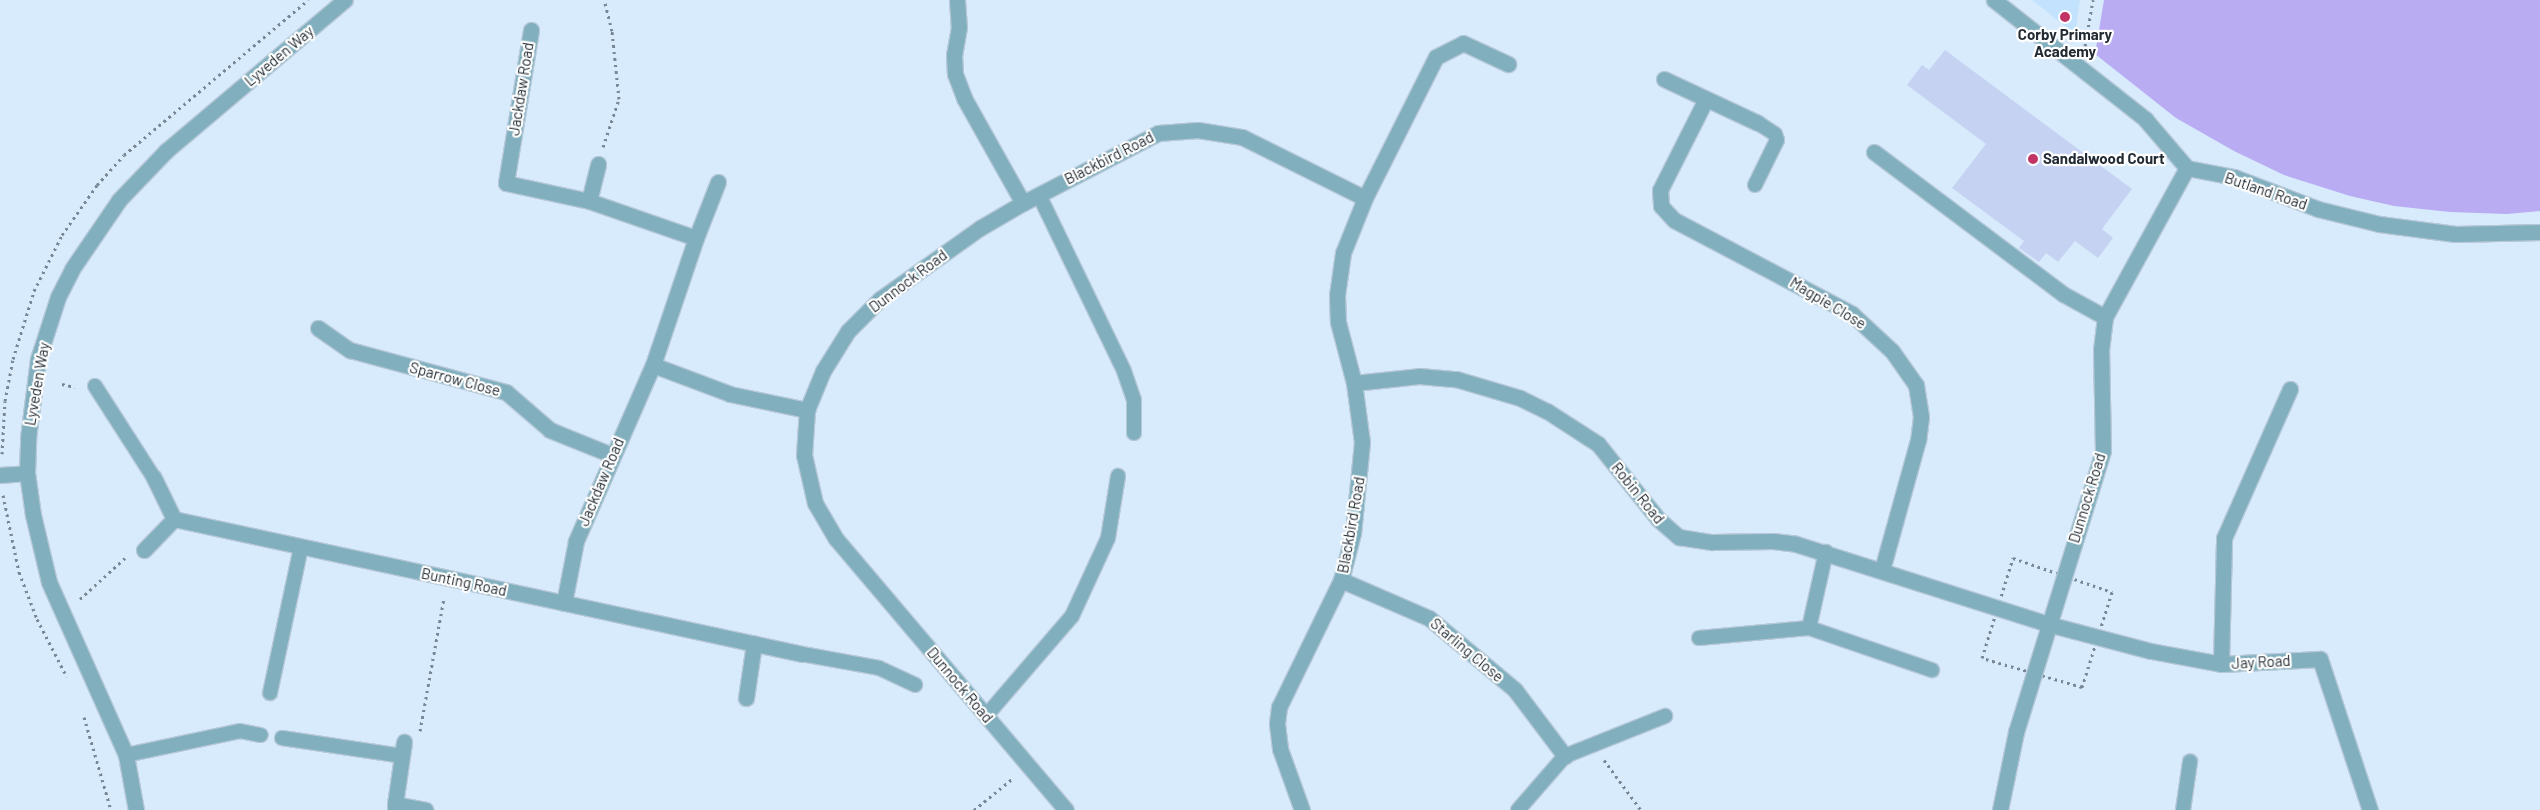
<!DOCTYPE html>
<html>
<head>
<meta charset="utf-8">
<style>
  body { margin:0 }
  #map { position:relative; width:2540px; height:810px; overflow:hidden; background:#d7ebfc; font-family:Barlow,sans-serif }
  div>[style] { position:absolute }
  .built>* { inset:0; background:#c3e2fd }
  .green>* { inset:0; background:#b9acf3 }
  .building>* { inset:0; background:#c5d2f2 }
  .path>* { height:3px; margin-top:-1.5px; transform-origin:0; background:repeating-linear-gradient(90deg,#798794 0 2.5px,transparent 0 6.5px) }
  .roads { filter:drop-shadow(1px 0 #b6c8d8) drop-shadow(-1px 0 #b6c8d8) drop-shadow(0 1px #b6c8d8) drop-shadow(0 -1px #b6c8d8) }
  .service>* { height:14px; margin:-7px; padding:0 7px; transform-origin:7px; border-radius:7px; background:#81afbe }
  .minor>* { height:15px; margin:-7.5px; padding:0 7.5px; transform-origin:7.5px; border-radius:7.5px; background:#81afbe }
  .tertiary>* { height:15px; margin:-7.5px; padding:0 7.5px; transform-origin:7.5px; border-radius:7.5px; background:#81afbe }
  .dots>* { width:14px; height:14px; translate:-50% -50%; box-sizing:border-box; border:2px solid #fff; border-radius:50% }
  span { translate:-50% -50%; white-space:nowrap; text-align:center; line-height:1.15; -webkit-text-stroke:4.5px #fff; paint-order:stroke }
  .poi-label { font-size:15px; color:#222b33; font-weight:700 }
  .left { translate:0 -50%; text-align:left }
  .street-label { font-size:15px; color:#222b33 }
</style>
</head>
<body>
<div id="map">
  <div class="built">
    <i style="clip-path:polygon(2032px 0,2080px 0,2075px 34px)"></i>
  </div>
  <div class="green">
    <i style="clip-path:polygon(2104px 0,2540px 0,2540px 211px,2507px 214px,2450px 212px,2394px 206px,2350px 196px,2284px 175px,2234px 151px,2176px 118px,2095px 54px)"></i>
  </div>
  <div class="building">
    <i style="clip-path:polygon(1945px 50px,2132px 189px,2102px 229px,2113px 238px,2098px 258px,2075px 241px,2058px 262px,2046px 253px,2039px 262px,2019px 248px,2024px 241px,1952px 188px,1986px 144px,1907px 85px,1922px 65px,1929px 70px)"></i>
  </div>
  <div class="path">
    <i style="left:2085px;top:46px;width:47px;rotate:-80.1deg"></i>
    <i style="left:603px;top:147px;width:51px;rotate:-71.6deg"></i>
    <i style="left:619px;top:99px;width:68px;rotate:-95.9deg"></i>
    <i style="left:612px;top:31px;width:32px;rotate:-104deg"></i>
    <i style="left:62px;top:384px;width:13px;rotate:13deg"></i>
    <i style="left:2px;top:454px;width:53px;rotate:-86.8deg"></i>
    <i style="left:5px;top:401px;width:43px;rotate:-79.2deg"></i>
    <i style="left:13px;top:359px;width:71px;rotate:-72.8deg"></i>
    <i style="left:34px;top:291px;width:63px;rotate:-63.4deg"></i>
    <i style="left:62px;top:235px;width:61px;rotate:-55deg"></i>
    <i style="left:97px;top:185px;width:40px;rotate:-48deg"></i>
    <i style="left:124px;top:155px;width:241px;rotate:-40.1deg"></i>
    <i style="left:3px;top:495px;width:79px;rotate:78.3deg"></i>
    <i style="left:19px;top:572px;width:50px;rotate:69deg"></i>
    <i style="left:37px;top:619px;width:65px;rotate:62.7deg"></i>
    <i style="left:2013px;top:558px;width:105px;rotate:19deg"></i>
    <i style="left:2112px;top:592px;width:100px;rotate:107.5deg"></i>
    <i style="left:2082px;top:687px;width:104px;rotate:-163.8deg"></i>
    <i style="left:1982px;top:658px;width:105px;rotate:-72.8deg"></i>
    <i style="left:80px;top:599px;width:61px;rotate:-42.3deg"></i>
    <i style="left:84px;top:717px;width:97px;rotate:73.8deg"></i>
    <i style="left:420px;top:731px;width:136px;rotate:-79.8deg"></i>
    <i style="left:1604px;top:760px;width:62px;rotate:53.5deg"></i>
    <i style="left:974px;top:810px;width:49px;rotate:-39.2deg"></i>
  </div>
  <div class="roads">
    <div class="service">
      <i style="left:1755px;top:185px;width:50px;rotate:-63.9deg"></i>
      <i style="left:1777px;top:140px;width:6px;rotate:-108deg"></i>
      <i style="left:1775px;top:134px;width:20px;rotate:-147deg"></i>
      <i style="left:1039px;top:195px;width:195px;rotate:64.2deg"></i>
      <i style="left:1124px;top:371px;width:31px;rotate:71deg"></i>
      <i style="left:1134px;top:400px;width:33px;rotate:90deg"></i>
      <i style="left:95px;top:386px;width:109px;rotate:57.3deg"></i>
      <i style="left:1809px;top:628px;width:78px;rotate:-77.4deg"></i>
      <i style="left:1699px;top:638px;width:110px;rotate:-5.2deg"></i>
      <i style="left:1809px;top:628px;width:130px;rotate:18.9deg"></i>
      <i style="left:802px;top:654px;width:78px;rotate:10.3deg"></i>
      <i style="left:879px;top:668px;width:40px;rotate:25deg"></i>
      <i style="left:270px;top:693px;width:149px;rotate:-78deg"></i>
      <i style="left:986px;top:716px;width:132px;rotate:-49.3deg"></i>
      <i style="left:1072px;top:616px;width:86px;rotate:-65.2deg"></i>
      <i style="left:1108px;top:538px;width:63px;rotate:-80.8deg"></i>
      <i style="left:282px;top:738px;width:121px;rotate:8.5deg"></i>
      <i style="left:126px;top:755px;width:116px;rotate:-11.9deg"></i>
      <i style="left:240px;top:731px;width:21px;rotate:11deg"></i>
      <i style="left:1518px;top:810px;width:72px;rotate:-49deg"></i>
      <i style="left:1565px;top:756px;width:108px;rotate:-21.8deg"></i>
      <i style="left:2183px;top:810px;width:49px;rotate:-81.7deg"></i>
    </div>
    <div class="minor">
      <i style="left:957px;top:0;width:27px;rotate:86deg"></i>
      <i style="left:959px;top:27px;width:28px;rotate:100deg"></i>
      <i style="left:954px;top:55px;width:19px;rotate:87deg"></i>
      <i style="left:955px;top:74px;width:26px;rotate:69deg"></i>
      <i style="left:964px;top:98px;width:120px;rotate:60.7deg"></i>
      <i style="left:531px;top:30px;width:155px;rotate:99.3deg"></i>
      <i style="left:506px;top:183px;width:85px;rotate:12.2deg"></i>
      <i style="left:589px;top:201px;width:113px;rotate:19.1deg"></i>
      <i style="left:1664px;top:79px;width:104px;rotate:25.1deg"></i>
      <i style="left:1706px;top:99px;width:102px;rotate:116.8deg"></i>
      <i style="left:1660px;top:190px;width:16px;rotate:86deg"></i>
      <i style="left:1661px;top:206px;width:19px;rotate:47deg"></i>
      <i style="left:1674px;top:220px;width:201px;rotate:27.8deg"></i>
      <i style="left:1852px;top:314px;width:54px;rotate:42.8deg"></i>
      <i style="left:1892px;top:351px;width:42px;rotate:54.8deg"></i>
      <i style="left:1916px;top:385px;width:32px;rotate:81deg"></i>
      <i style="left:1921px;top:417px;width:23px;rotate:97deg"></i>
      <i style="left:1918px;top:440px;width:135px;rotate:105.5deg"></i>
      <i style="left:1874px;top:152px;width:236px;rotate:36.9deg"></i>
      <i style="left:2063px;top:294px;width:48px;rotate:28.7deg"></i>
      <i style="left:718px;top:182px;width:60px;rotate:111.4deg"></i>
      <i style="left:696px;top:238px;width:134px;rotate:108.7deg"></i>
      <i style="left:653px;top:365px;width:82px;rotate:20.6deg"></i>
      <i style="left:730px;top:394px;width:79px;rotate:11.7deg"></i>
      <i style="left:1365px;top:198px;width:158px;rotate:-63.3deg"></i>
      <i style="left:1436px;top:57px;width:30px;rotate:-27deg"></i>
      <i style="left:1463px;top:43px;width:50px;rotate:25deg"></i>
      <i style="left:589px;top:201px;width:38px;rotate:-76deg"></i>
      <i style="left:318px;top:328px;width:39px;rotate:35deg"></i>
      <i style="left:350px;top:350px;width:162px;rotate:15.1deg"></i>
      <i style="left:506px;top:392px;width:58px;rotate:40.8deg"></i>
      <i style="left:550px;top:430px;width:67px;rotate:22deg"></i>
      <i style="left:1354px;top:383px;width:65px;rotate:-6.1deg"></i>
      <i style="left:1419px;top:376px;width:37px;rotate:5deg"></i>
      <i style="left:1456px;top:379px;width:67px;rotate:16.5deg"></i>
      <i style="left:1520px;top:398px;width:30px;rotate:26deg"></i>
      <i style="left:1547px;top:411px;width:61px;rotate:32.9deg"></i>
      <i style="left:1598px;top:444px;width:96px;rotate:51.3deg"></i>
      <i style="left:1658px;top:519px;width:28px;rotate:41deg"></i>
      <i style="left:1679px;top:537px;width:33px;rotate:9deg"></i>
      <i style="left:1712px;top:542px;width:61px;rotate:-0.9deg"></i>
      <i style="left:1773px;top:541px;width:23px;rotate:7deg"></i>
      <i style="left:1796px;top:544px;width:264px;rotate:17.6deg"></i>
      <i style="left:2048px;top:624px;width:106px;rotate:14.7deg"></i>
      <i style="left:2151px;top:651px;width:71px;rotate:10.5deg"></i>
      <i style="left:2221px;top:664px;width:99px;rotate:-2.9deg"></i>
      <i style="left:2320px;top:659px;width:159px;rotate:71.7deg"></i>
      <i style="left:0;top:475px;width:27px;rotate:-4deg"></i>
      <i style="left:174px;top:519px;width:642px;rotate:12.13deg"></i>
      <i style="left:144px;top:550px;width:43px;rotate:-45.9deg"></i>
      <i style="left:174px;top:519px;width:46px;rotate:-116deg"></i>
      <i style="left:1341px;top:580px;width:96px;rotate:23.4deg"></i>
      <i style="left:1429px;top:618px;width:112px;rotate:39.9deg"></i>
      <i style="left:1515px;top:690px;width:83px;rotate:52.9deg"></i>
      <i style="left:564px;top:603px;width:63px;rotate:-79deg"></i>
      <i style="left:576px;top:541px;width:192px;rotate:-66.4deg"></i>
      <i style="left:2221px;top:664px;width:126px;rotate:-88.6deg"></i>
      <i style="left:2224px;top:538px;width:163px;rotate:-66.1deg"></i>
      <i style="left:746px;top:698px;width:55px;rotate:-81.6deg"></i>
      <i style="left:395px;top:804px;width:63px;rotate:-81.7deg"></i>
      <i style="left:395px;top:810px;width:6px;rotate:-90deg"></i>
      <i style="left:395px;top:804px;width:31px;rotate:11deg"></i>
      <i style="left:1066px;top:810px;width:355px;rotate:-130.3deg"></i>
      <i style="left:836px;top:539px;width:42px;rotate:-120.3deg"></i>
      <i style="left:815px;top:503px;width:49px;rotate:-102.9deg"></i>
      <i style="left:804px;top:455px;width:45px;rotate:-86.2deg"></i>
      <i style="left:807px;top:410px;width:42px;rotate:-67.7deg"></i>
      <i style="left:823px;top:371px;width:47px;rotate:-58deg"></i>
      <i style="left:848px;top:331px;width:45px;rotate:-45deg"></i>
      <i style="left:880px;top:299px;width:123px;rotate:-35.4deg"></i>
      <i style="left:980px;top:228px;width:50px;rotate:-30.2deg"></i>
      <i style="left:1023px;top:203px;width:152px;rotate:-27.4deg"></i>
      <i style="left:1158px;top:133px;width:40px;rotate:-4.3deg"></i>
      <i style="left:1198px;top:130px;width:45px;rotate:9deg"></i>
      <i style="left:1242px;top:137px;width:137px;rotate:26.4deg"></i>
      <i style="left:1365px;top:198px;width:59px;rotate:111.8deg"></i>
      <i style="left:1343px;top:253px;width:42px;rotate:98.1deg"></i>
      <i style="left:1337px;top:295px;width:27px;rotate:88deg"></i>
      <i style="left:1338px;top:322px;width:63px;rotate:75.3deg"></i>
      <i style="left:1354px;top:383px;width:60px;rotate:82.3deg"></i>
      <i style="left:1362px;top:442px;width:91px;rotate:95.6deg"></i>
      <i style="left:1353px;top:533px;width:49px;rotate:104.3deg"></i>
      <i style="left:1341px;top:580px;width:141px;rotate:116deg"></i>
      <i style="left:1279px;top:707px;width:17px;rotate:97deg"></i>
      <i style="left:1277px;top:724px;width:25px;rotate:83deg"></i>
      <i style="left:1280px;top:749px;width:65px;rotate:70.2deg"></i>
      <i style="left:2000px;top:810px;width:80px;rotate:-78.4deg"></i>
      <i style="left:2016px;top:732px;width:294px;rotate:-72.8deg"></i>
      <i style="left:2103px;top:451px;width:101px;rotate:-91.1deg"></i>
      <i style="left:2101px;top:350px;width:33px;rotate:-83deg"></i>
      <i style="left:2105px;top:317px;width:170px;rotate:-61.2deg"></i>
    </div>
    <div class="tertiary">
      <i style="left:1994px;top:0;width:192px;rotate:38.2deg"></i>
      <i style="left:2145px;top:119px;width:65px;rotate:49.4deg"></i>
      <i style="left:2187px;top:168px;width:48px;rotate:10.8deg"></i>
      <i style="left:2234px;top:177px;width:90px;rotate:20.9deg"></i>
      <i style="left:2318px;top:209px;width:63px;rotate:13.8deg"></i>
      <i style="left:2379px;top:224px;width:77px;rotate:7.5deg"></i>
      <i style="left:2455px;top:234px;width:85px;rotate:-1.3deg"></i>
      <i style="left:136px;top:810px;width:56px;rotate:-100.3deg"></i>
      <i style="left:126px;top:755px;width:189px;rotate:-114deg"></i>
      <i style="left:49px;top:582px;width:69px;rotate:-103.4deg"></i>
      <i style="left:33px;top:515px;width:42px;rotate:-98.1deg"></i>
      <i style="left:27px;top:473px;width:35px;rotate:-88deg"></i>
      <i style="left:28px;top:438px;width:80px;rotate:-82.8deg"></i>
      <i style="left:38px;top:359px;width:65px;rotate:-72.1deg"></i>
      <i style="left:58px;top:297px;width:31px;rotate:-63deg"></i>
      <i style="left:72px;top:269px;width:83px;rotate:-55.7deg"></i>
      <i style="left:119px;top:200px;width:68px;rotate:-46.2deg"></i>
      <i style="left:166px;top:151px;width:234px;rotate:-40.2deg"></i>
    </div>
  </div>
  <div class="dots">
    <i style="left:2065px;top:17px;background:#c13465"></i>
    <i style="left:2033px;top:159px;background:#c13465"></i>
  </div>
  <div class="poi-label">
    <span style="left:2065px;top:43px">Corby Primary<br>Academy</span>
    <span class="left" style="left:2043px;top:159px">Sandalwood Court</span>
  </div>
  <div class="street-label">
    <span style="left:279px;top:56px;rotate:-40deg">Lyveden Way</span>
    <span style="left:521px;top:89px;rotate:-81deg">Jackdaw Road</span>
    <span style="left:1109px;top:158px;rotate:-27deg">Blackbird Road</span>
    <span style="left:2266px;top:191px;rotate:19deg">Butland Road</span>
    <span style="left:908px;top:281px;rotate:-37deg">Dunnock Road</span>
    <span style="left:1828px;top:303px;rotate:31deg">Magpie Close</span>
    <span style="left:455px;top:379px;rotate:15deg">Sparrow Close</span>
    <span style="left:37px;top:384px;rotate:-80deg">Lyveden Way</span>
    <span style="left:601px;top:482px;rotate:-67deg">Jackdaw Road</span>
    <span style="left:1638px;top:493px;rotate:51deg">Robin Road</span>
    <span style="left:2087px;top:498px;rotate:-73deg">Dunnock Road</span>
    <span style="left:1351px;top:525px;rotate:-80deg">Blackbird Road</span>
    <span style="left:464px;top:582px;rotate:12deg">Bunting Road</span>
    <span style="left:1467px;top:650px;rotate:40deg">Starling Close</span>
    <span style="left:2261px;top:662px;rotate:-3deg">Jay Road</span>
    <span style="left:960px;top:685px;rotate:50deg">Dunnock Road</span>
  </div>
</div>
</body>
</html>
